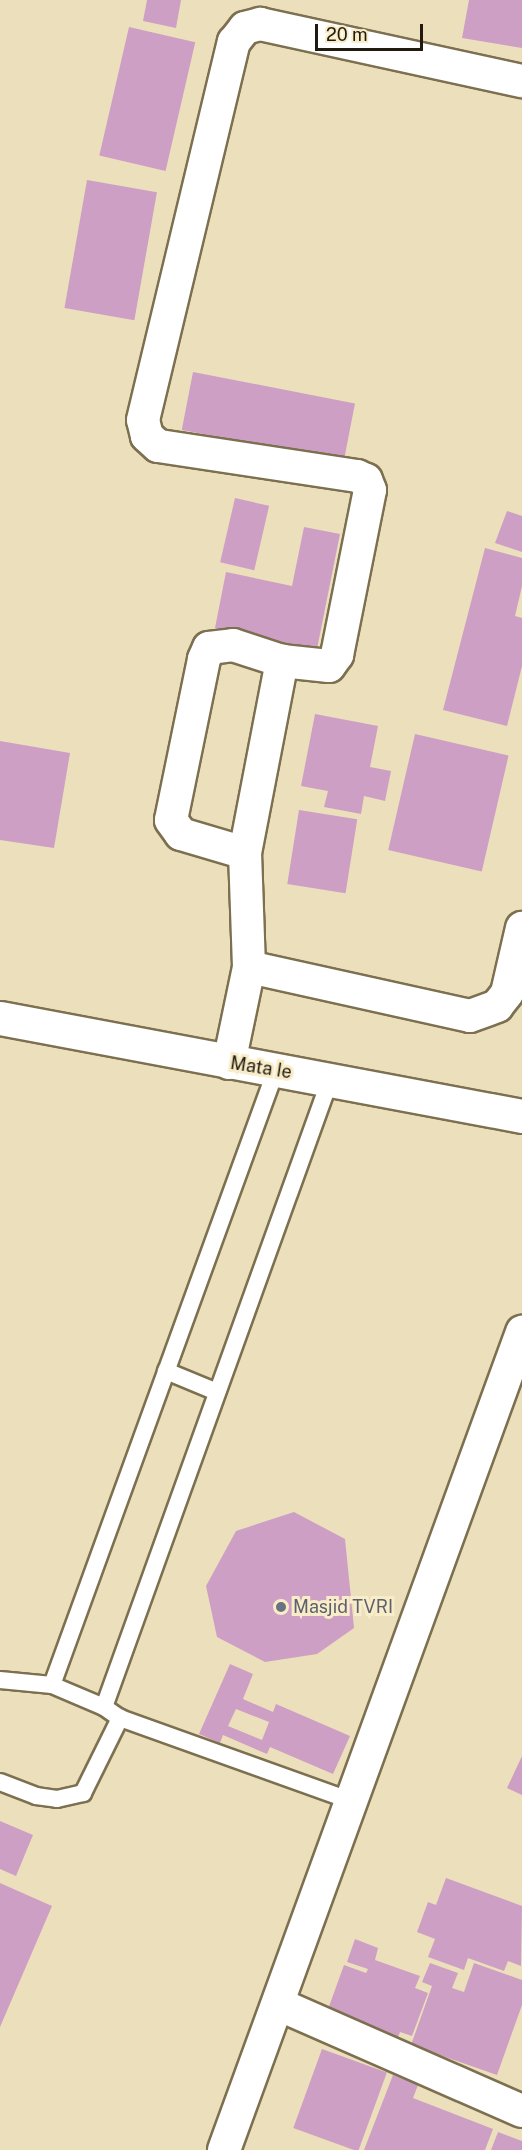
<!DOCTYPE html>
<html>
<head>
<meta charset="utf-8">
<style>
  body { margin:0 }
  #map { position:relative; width:522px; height:2150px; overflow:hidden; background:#ecdfbb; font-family:"Public Sans",sans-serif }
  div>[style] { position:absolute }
  .building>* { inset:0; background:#ce9fc5; transform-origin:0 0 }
  .roads { filter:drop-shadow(2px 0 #7c7050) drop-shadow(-2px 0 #7c7050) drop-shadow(0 2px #7c7050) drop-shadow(0 -2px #7c7050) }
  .lane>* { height:16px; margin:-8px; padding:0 8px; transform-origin:8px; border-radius:8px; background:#fff }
  .street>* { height:32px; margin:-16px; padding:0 16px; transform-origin:16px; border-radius:16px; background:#fff }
  .secondary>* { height:33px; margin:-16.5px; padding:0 16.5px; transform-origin:16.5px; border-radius:16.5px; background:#fff }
  .dots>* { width:16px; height:16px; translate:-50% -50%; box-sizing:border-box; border:3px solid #f9ecc8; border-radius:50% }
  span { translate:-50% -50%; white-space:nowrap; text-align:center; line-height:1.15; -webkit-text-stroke:6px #f9ecc8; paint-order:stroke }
  .street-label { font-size:18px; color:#201b0e }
  .worship-label { font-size:18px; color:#5b616d }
  .left { translate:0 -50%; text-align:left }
  .scale { position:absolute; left:315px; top:24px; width:108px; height:27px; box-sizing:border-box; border:3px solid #201b0e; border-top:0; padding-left:8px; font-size:18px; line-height:21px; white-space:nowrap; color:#201b0e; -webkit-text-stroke:4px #f9ecc8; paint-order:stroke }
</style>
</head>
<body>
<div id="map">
  <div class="building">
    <i style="clip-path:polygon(147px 0,181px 0,176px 28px,143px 21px)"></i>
    <i style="clip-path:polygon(469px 0,522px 0,522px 48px,462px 38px)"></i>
    <i style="left:129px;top:27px;width:68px;height:132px;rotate:13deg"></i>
    <i style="left:87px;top:180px;width:71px;height:130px;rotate:10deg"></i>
    <i style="left:193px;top:372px;width:165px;height:59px;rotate:11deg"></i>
    <i style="left:235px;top:498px;width:35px;height:66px;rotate:13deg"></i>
    <i style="clip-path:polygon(507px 511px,522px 516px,522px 552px,495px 543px)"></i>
    <i style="clip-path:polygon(304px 527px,340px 534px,317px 649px,215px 628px,226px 572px,292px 586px)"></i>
    <i style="clip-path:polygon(485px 548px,522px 558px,522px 586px,515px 616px,522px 618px,522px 666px,507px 726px,443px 710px)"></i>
    <i style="clip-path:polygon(315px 714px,378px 726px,370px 767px,391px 771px,385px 801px,364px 796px,361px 814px,324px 807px,328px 791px,301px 786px)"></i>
    <i style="left:415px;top:734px;width:96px;height:119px;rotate:13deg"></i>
    <i style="clip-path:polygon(0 741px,70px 753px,54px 848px,0 840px)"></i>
    <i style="left:299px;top:810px;width:59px;height:75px;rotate:9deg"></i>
    <i style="clip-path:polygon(294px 1512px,345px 1539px,354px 1628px,317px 1654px,265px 1662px,217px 1637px,206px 1586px,236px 1531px)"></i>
    <i style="clip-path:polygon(evenodd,230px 1664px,253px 1674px,243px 1699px,273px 1712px,276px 1704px,350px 1736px,333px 1774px,270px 1747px,267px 1754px,223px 1735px,220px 1743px,199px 1734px,230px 1664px,236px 1709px,269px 1722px,262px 1740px,228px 1726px,236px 1709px)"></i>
    <i style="clip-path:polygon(522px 1756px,522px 1795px,507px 1788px)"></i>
    <i style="clip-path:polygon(0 1821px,33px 1835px,16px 1876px,0 1869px)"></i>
    <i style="clip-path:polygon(446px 1878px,522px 1906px,521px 1966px,508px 1961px,504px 1971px,468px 1958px,464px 1970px,428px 1957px,435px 1939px,417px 1932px,428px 1902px,436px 1905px)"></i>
    <i style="clip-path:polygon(0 1883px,52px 1906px,0 2027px)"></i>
    <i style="clip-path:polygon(355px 1939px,378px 1948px,375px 1960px,420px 1976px,415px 1988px,428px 1993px,412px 2036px,400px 2032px,393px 2050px,327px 2012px,344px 1965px,366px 1973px,368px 1969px,347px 1962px)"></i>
    <i style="clip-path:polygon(430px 1963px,458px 1973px,452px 1988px,464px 1992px,474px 1963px,522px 1980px,522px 2005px,497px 2075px,411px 2045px,432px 1986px,422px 1982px)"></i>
    <i style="left:322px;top:2049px;width:69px;height:84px;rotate:20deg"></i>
    <i style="clip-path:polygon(393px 2075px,418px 2085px,413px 2098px,493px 2129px,485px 2150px,364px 2150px)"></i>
    <i style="clip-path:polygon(498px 2132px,522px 2141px,522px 2150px,491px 2150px)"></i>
  </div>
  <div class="roads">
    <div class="lane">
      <i style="left:166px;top:1371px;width:55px;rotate:22.4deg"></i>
      <i style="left:0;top:1680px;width:52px;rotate:5.5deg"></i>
      <i style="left:52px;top:1685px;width:56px;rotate:22.9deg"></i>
      <i style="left:104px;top:1707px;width:19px;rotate:35deg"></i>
      <i style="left:120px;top:1718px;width:246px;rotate:19.7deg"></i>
      <i style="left:52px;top:1685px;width:655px;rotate:-69.99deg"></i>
      <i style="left:104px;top:1707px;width:666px;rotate:-70.18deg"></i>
      <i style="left:0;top:1782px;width:39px;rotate:21deg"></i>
      <i style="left:36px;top:1796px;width:21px;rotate:8deg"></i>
      <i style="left:57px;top:1799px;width:27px;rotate:-13deg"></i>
      <i style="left:83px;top:1793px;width:84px;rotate:-63.7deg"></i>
    </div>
    <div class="street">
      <i style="left:245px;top:853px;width:67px;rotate:-163.5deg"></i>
      <i style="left:181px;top:834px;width:17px;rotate:-126deg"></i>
      <i style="left:171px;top:820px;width:164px;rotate:-78.4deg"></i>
      <i style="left:204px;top:659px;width:12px;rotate:-66deg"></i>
      <i style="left:209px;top:648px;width:24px;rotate:-7deg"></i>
      <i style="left:233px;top:645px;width:52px;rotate:18.1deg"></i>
      <i style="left:282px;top:661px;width:47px;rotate:6.1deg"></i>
      <i style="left:329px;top:666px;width:14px;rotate:-54deg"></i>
      <i style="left:337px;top:655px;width:168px;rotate:-78.7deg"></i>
      <i style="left:370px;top:490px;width:11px;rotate:-112deg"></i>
      <i style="left:366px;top:480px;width:10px;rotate:-156deg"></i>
      <i style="left:357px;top:476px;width:201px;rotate:-171.4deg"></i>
      <i style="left:158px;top:446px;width:15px;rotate:-138deg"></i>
      <i style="left:147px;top:436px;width:16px;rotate:-104deg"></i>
      <i style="left:143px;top:420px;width:389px;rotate:-76.5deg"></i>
      <i style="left:234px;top:42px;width:18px;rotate:-52deg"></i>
      <i style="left:245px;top:28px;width:16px;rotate:-15deg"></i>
      <i style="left:260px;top:24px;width:268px;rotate:12.3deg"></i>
      <i style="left:249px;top:967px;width:226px;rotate:12.5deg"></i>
      <i style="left:470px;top:1016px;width:29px;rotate:-20deg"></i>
      <i style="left:497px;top:1006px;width:16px;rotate:-52deg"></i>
      <i style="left:507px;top:993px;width:67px;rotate:-77deg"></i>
      <i style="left:229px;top:1063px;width:98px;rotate:-78.2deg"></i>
      <i style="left:249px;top:967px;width:114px;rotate:-92deg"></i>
      <i style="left:245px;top:853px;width:196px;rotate:-79.1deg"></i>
      <i style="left:278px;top:2004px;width:266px;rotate:23.7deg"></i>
      <i style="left:224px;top:2150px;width:871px;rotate:-69.98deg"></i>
    </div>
    <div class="secondary">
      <i style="left:0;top:1018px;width:531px;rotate:10.63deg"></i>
    </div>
  </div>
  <div class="dots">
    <i style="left:281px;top:1607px;background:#6b7280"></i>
  </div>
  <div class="street-label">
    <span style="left:261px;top:1068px;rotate:9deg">Mata Ie</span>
  </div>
  <div class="worship-label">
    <span class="left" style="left:293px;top:1607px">Masjid TVRI</span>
  </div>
  <div class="scale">20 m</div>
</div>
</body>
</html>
